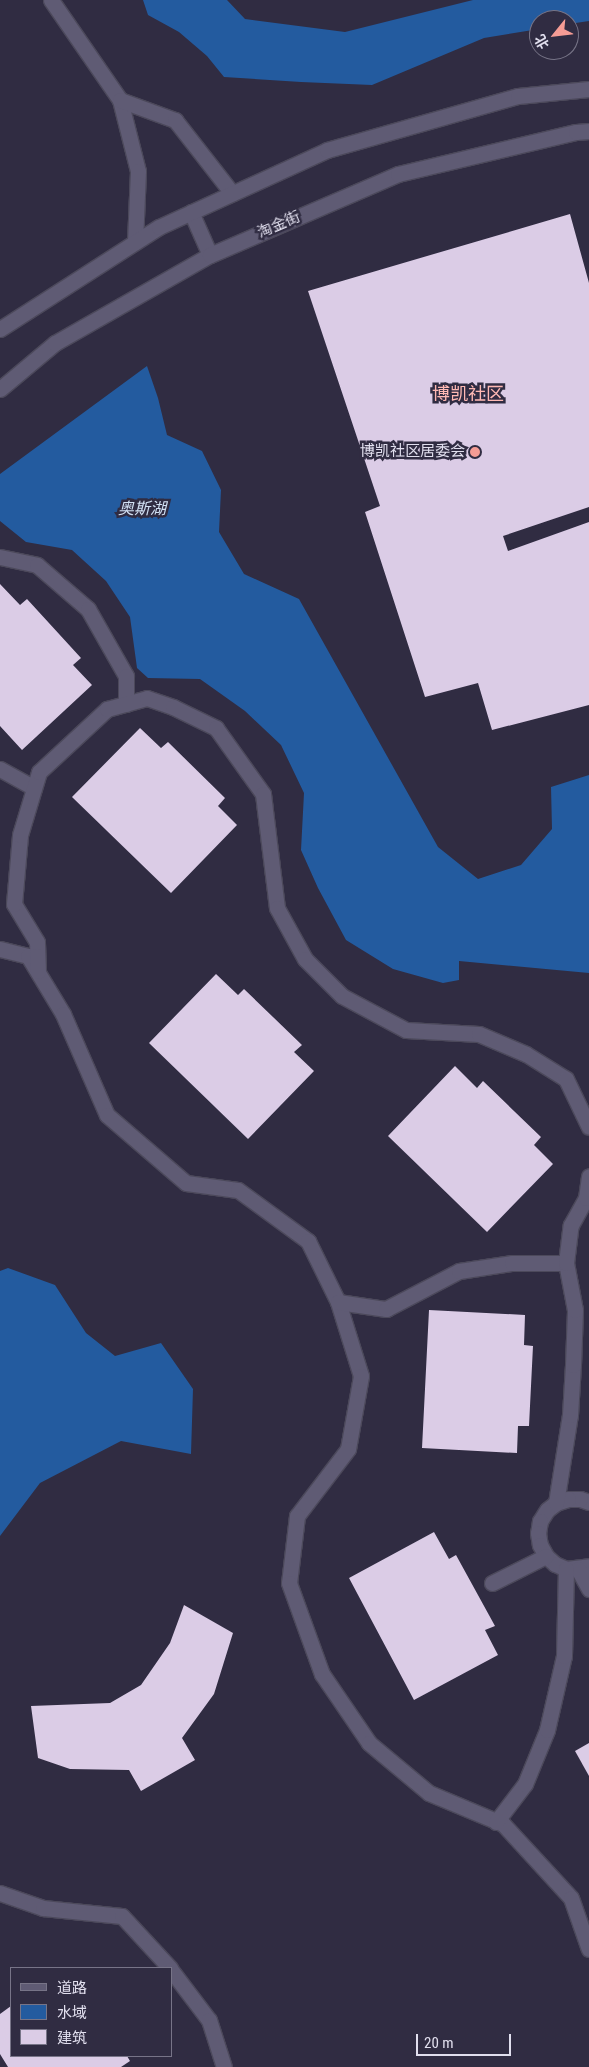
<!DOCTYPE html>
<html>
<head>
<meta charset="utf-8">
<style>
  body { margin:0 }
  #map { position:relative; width:589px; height:2067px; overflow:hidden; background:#302c42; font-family:"Roboto Condensed","Noto Sans SC",sans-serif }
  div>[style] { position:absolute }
  .water>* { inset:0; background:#235b9f }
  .building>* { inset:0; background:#dbcce6 }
  .roads { filter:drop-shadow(1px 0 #4c495b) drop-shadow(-1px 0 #4c495b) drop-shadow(0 1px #4c495b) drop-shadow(0 -1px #4c495b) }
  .minor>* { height:15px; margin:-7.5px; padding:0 7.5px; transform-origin:7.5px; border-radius:7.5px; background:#5f5b74 }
  .dots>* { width:14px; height:14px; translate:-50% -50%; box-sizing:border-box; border:2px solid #302c42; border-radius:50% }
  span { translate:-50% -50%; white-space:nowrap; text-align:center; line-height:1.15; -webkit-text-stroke:5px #302c42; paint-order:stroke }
  .street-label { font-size:15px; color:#e1dfee }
  .poi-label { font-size:15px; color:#e1dfee }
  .right { translate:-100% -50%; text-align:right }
  .water-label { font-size:16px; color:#d2e1f4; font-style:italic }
  .quarter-label { font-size:18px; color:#feb9b4 }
  .legend { position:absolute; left:10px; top:1967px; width:162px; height:90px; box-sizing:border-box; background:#302c42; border:1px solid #777487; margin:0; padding:6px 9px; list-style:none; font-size:15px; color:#e1dfee }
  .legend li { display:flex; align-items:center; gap:10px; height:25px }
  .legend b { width:25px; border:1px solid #777487 }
  .north { position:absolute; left:529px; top:10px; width:50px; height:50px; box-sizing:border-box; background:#302c42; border:1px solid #777487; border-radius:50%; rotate:241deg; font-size:14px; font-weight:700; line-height:20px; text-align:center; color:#e1dfee }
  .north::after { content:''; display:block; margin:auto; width:18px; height:22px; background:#f59c95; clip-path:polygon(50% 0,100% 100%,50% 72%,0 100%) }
  .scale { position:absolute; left:416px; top:2034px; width:95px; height:22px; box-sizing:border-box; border:2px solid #e1dfee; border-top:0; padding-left:6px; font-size:15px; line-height:18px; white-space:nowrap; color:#e1dfee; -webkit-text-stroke:4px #302c42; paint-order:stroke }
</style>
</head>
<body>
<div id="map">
  <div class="water">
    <i style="clip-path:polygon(143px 0,227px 0,245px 19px,345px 32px,473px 0,589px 0,589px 21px,569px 24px,569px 20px,539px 20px,539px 29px,484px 38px,372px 85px,301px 82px,224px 77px,207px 56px,179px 32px,148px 15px)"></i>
    <i style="clip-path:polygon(147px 366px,158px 398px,167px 435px,202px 451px,221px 490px,219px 532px,244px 574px,299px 599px,438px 847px,478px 879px,521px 865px,552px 829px,551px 787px,589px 775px,589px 973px,459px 961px,459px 980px,443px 983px,393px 969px,346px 940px,318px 888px,301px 850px,304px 793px,281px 745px,245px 711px,200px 679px,148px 678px,137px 668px,130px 617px,106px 581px,72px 550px,26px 542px,0 521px,0 474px)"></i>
    <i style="clip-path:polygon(8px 1268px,55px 1285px,86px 1333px,115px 1356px,161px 1343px,193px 1389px,191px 1454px,121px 1441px,40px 1483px,0 1536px,0 1271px)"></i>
  </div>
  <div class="building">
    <i style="clip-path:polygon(570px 214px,589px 283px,589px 507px,503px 536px,508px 551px,589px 522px,589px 705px,492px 730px,478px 683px,425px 697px,365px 512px,380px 506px,308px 291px)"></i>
    <i style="clip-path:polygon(0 584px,20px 605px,27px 599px,81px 658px,73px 665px,92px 685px,22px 750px,0 726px)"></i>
    <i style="clip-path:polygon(140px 728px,161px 748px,168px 742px,225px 798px,218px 806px,237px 825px,171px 893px,72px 797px)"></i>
    <i style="clip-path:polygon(216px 974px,238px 995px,244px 989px,302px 1045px,294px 1052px,314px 1071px,248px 1139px,149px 1043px)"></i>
    <i style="clip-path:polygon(455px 1066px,477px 1088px,483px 1081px,541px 1137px,534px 1145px,553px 1164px,487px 1232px,388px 1136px)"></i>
    <i style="clip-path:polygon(429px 1310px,525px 1315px,524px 1345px,533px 1346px,529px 1426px,518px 1426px,517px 1453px,422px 1448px)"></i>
    <i style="clip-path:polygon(434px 1532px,449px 1559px,456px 1555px,495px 1626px,485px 1630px,498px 1655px,414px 1700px,349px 1578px)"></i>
    <i style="clip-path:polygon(184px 1605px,233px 1633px,214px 1694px,182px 1738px,195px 1760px,141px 1791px,129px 1770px,70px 1769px,38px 1758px,31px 1706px,110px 1703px,141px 1685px,170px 1643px)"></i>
    <i style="clip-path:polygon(589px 1743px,589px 1776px,575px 1751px)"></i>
    <i style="clip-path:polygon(11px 2006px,11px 2056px,127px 2056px,130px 2061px,121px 2067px,8px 2067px,0 2054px,0 2014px)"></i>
  </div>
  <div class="roads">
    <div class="minor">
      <i style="left:51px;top:0;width:121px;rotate:55.4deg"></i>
      <i style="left:120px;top:100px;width:73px;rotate:75.8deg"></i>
      <i style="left:138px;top:171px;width:71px;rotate:92.4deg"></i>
      <i style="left:120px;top:100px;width:59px;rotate:20deg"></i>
      <i style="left:175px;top:120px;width:93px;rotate:52deg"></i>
      <i style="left:191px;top:212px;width:47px;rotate:66.2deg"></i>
      <i style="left:0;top:329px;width:189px;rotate:-32.7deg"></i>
      <i style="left:159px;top:227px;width:185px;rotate:-24.6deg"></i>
      <i style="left:327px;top:150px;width:198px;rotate:-15.8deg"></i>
      <i style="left:518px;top:96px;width:71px;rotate:-5.6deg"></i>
      <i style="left:0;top:389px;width:72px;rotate:-39.9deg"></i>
      <i style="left:55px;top:343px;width:178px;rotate:-29.6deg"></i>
      <i style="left:210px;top:255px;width:205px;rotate:-23.3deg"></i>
      <i style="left:398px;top:174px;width:183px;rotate:-13.3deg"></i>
      <i style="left:576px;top:132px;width:13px;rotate:-4deg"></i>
      <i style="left:0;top:557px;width:38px;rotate:12deg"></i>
      <i style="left:37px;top:565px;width:67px;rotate:40.8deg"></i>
      <i style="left:88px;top:609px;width:77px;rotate:60.4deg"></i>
      <i style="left:126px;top:676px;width:28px;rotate:90deg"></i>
      <i style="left:0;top:769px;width:39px;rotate:29deg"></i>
      <i style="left:0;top:949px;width:29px;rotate:14deg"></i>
      <i style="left:28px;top:956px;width:68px;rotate:58.9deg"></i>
      <i style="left:63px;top:1014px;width:110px;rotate:66.5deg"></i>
      <i style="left:107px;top:1115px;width:104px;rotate:40.7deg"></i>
      <i style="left:186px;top:1183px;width:52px;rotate:7.7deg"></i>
      <i style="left:238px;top:1190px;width:87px;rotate:36.1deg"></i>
      <i style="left:308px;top:1241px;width:68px;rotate:63.8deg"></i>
      <i style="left:338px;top:1302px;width:77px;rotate:72.7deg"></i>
      <i style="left:361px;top:1376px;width:74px;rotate:100.1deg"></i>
      <i style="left:348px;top:1449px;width:84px;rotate:127.3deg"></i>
      <i style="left:297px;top:1516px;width:67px;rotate:96.8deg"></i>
      <i style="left:289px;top:1583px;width:97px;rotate:70.1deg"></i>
      <i style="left:322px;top:1674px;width:83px;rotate:55.7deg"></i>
      <i style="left:369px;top:1743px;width:78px;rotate:39.8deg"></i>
      <i style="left:429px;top:1793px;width:80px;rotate:22.7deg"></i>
      <i style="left:503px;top:1824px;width:100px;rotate:47.4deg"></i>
      <i style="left:571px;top:1898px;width:54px;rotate:70.6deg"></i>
      <i style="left:38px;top:971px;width:29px;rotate:-92deg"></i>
      <i style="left:37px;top:942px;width:44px;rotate:-121.2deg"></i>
      <i style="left:14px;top:904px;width:69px;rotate:-85deg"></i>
      <i style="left:20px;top:835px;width:66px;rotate:-73.2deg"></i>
      <i style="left:39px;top:772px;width:93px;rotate:-42.8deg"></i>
      <i style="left:107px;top:709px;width:41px;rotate:-15.4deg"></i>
      <i style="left:147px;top:698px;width:28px;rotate:19deg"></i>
      <i style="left:173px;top:707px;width:48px;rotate:26deg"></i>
      <i style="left:216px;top:728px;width:81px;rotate:54.5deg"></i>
      <i style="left:263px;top:794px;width:115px;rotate:83deg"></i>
      <i style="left:277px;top:908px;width:58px;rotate:61.2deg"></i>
      <i style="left:305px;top:959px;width:52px;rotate:45deg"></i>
      <i style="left:342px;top:996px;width:72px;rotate:28deg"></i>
      <i style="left:406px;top:1030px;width:73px;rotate:3.1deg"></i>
      <i style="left:479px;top:1034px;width:51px;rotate:23.1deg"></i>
      <i style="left:526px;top:1054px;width:47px;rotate:32deg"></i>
      <i style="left:566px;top:1079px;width:53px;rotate:64.4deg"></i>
      <i style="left:338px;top:1302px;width:49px;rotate:8.3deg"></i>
      <i style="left:386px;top:1309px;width:82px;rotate:-27.5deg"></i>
      <i style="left:459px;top:1271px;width:54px;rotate:-8.6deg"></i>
      <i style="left:512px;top:1263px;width:54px"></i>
      <i style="left:589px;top:1502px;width:9px;rotate:-162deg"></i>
      <i style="left:580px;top:1499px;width:12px;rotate:180deg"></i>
      <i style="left:568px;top:1499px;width:13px;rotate:162deg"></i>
      <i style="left:556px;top:1503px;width:11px;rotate:142deg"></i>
      <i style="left:547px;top:1510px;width:13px;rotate:122deg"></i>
      <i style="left:540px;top:1521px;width:12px;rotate:99deg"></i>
      <i style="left:538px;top:1533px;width:12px;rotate:81deg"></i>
      <i style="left:540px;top:1545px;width:13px;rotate:61deg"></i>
      <i style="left:546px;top:1556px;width:12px;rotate:42deg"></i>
      <i style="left:555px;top:1564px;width:12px;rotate:24deg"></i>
      <i style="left:566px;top:1569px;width:23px;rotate:-7deg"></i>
      <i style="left:556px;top:1503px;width:89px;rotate:-81deg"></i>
      <i style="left:570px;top:1415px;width:50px;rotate:-86.6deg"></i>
      <i style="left:573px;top:1365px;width:55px;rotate:-87.9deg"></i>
      <i style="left:575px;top:1310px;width:48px;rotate:-100.8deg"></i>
      <i style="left:566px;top:1263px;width:38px;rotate:-83deg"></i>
      <i style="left:571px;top:1225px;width:31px;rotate:-61deg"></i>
      <i style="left:586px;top:1198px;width:22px;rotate:-82deg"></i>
      <i style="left:578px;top:1569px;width:23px;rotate:61deg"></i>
      <i style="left:492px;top:1583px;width:60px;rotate:-26.6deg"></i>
      <i style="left:496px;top:1822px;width:48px;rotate:-52.7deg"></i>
      <i style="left:525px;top:1784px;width:58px;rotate:-67.8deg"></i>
      <i style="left:547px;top:1730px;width:76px;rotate:-77.1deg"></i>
      <i style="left:564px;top:1656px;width:87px;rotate:-88.7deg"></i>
      <i style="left:0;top:1893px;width:46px;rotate:19.2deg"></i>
      <i style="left:43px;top:1908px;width:79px;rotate:5.8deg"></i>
      <i style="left:122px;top:1916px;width:71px;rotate:47.3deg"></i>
      <i style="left:171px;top:1970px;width:63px;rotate:52.8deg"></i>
      <i style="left:209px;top:2020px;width:49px;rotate:72.3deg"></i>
    </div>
  </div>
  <div class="dots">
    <i style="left:475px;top:452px;background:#f59c95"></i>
  </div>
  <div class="street-label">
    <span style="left:279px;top:225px;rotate:-23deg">淘金街</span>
  </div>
  <div class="poi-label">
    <span class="right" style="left:465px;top:452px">博凯社区居委会</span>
  </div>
  <div class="water-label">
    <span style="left:142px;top:509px">奥斯湖</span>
  </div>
  <div class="quarter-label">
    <span style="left:468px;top:394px">博凯社区</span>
  </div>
  <ul class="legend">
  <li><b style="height:6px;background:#5f5b74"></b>道路</li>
  <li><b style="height:14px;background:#235b9f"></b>水域</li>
  <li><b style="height:14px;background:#dbcce6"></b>建筑</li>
  </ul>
  <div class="north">北</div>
  <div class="scale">20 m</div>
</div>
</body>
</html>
